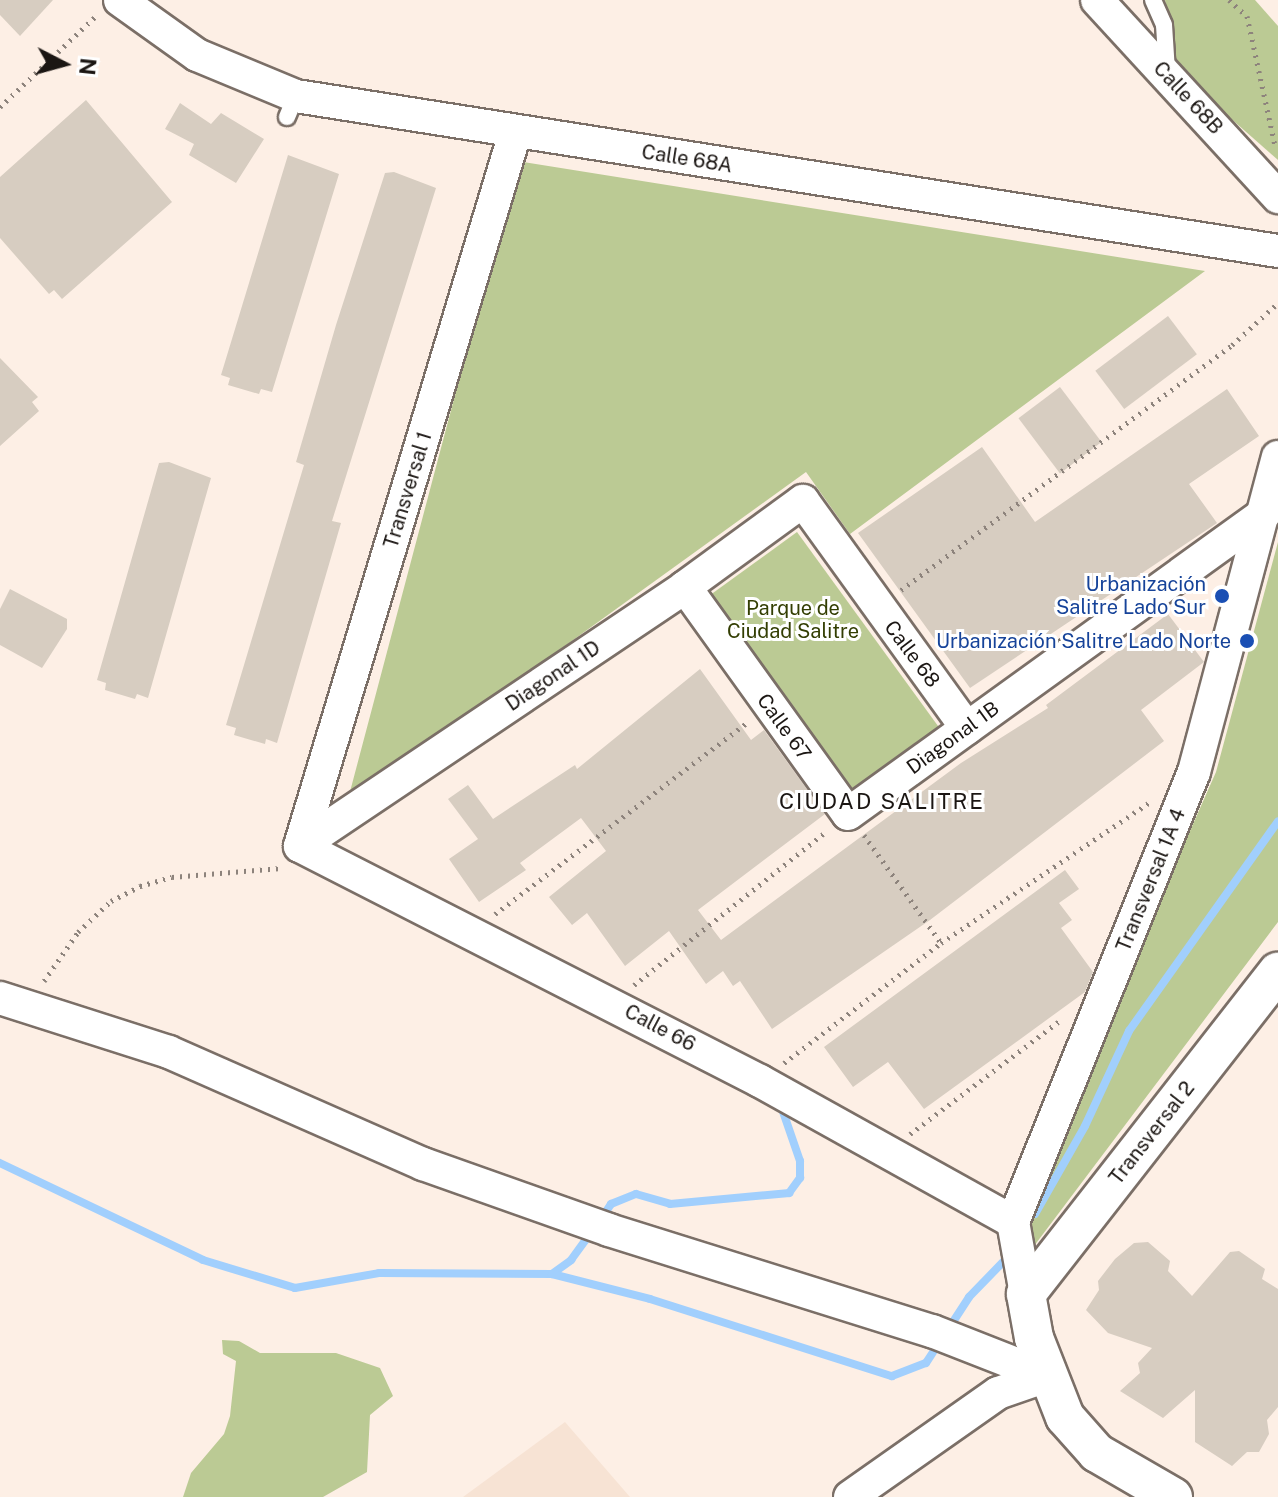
<!DOCTYPE html>
<html>
<head>
<meta charset="utf-8">
<style>
  body { margin:0 }
  #map { position:relative; width:1278px; height:1497px; overflow:hidden; background:#fdefe5; font-family:"Public Sans",sans-serif }
  div>[style] { position:absolute }
  .built>* { inset:0; background:#f7e3d4 }
  .green>* { inset:0; background:#bbca94; transform-origin:0 0 }
  .stream>* { height:8px; margin:-4px; padding:0 4px; transform-origin:4px; border-radius:4px; background:#a1cffd }
  .building>* { inset:0; background:#d7cdc1; transform-origin:0 0 }
  .path>* { height:5px; margin-top:-2.5px; transform-origin:0; background:repeating-linear-gradient(90deg,#8d837c 0 2px,transparent 0 8px) }
  .roads { filter:drop-shadow(2px 0 #7b6f67) drop-shadow(-2px 0 #7b6f67) drop-shadow(0 2px #7b6f67) drop-shadow(0 -2px #7b6f67) }
  .service>* { height:16px; margin:-8px; padding:0 8px; transform-origin:8px; border-radius:8px; background:#fff }
  .minor>* { height:32px; margin:-16px; padding:0 16px; transform-origin:16px; border-radius:16px; background:#fff }
  .tertiary>* { height:38px; margin:-19px; padding:0 19px; transform-origin:19px; border-radius:19px; background:#fff }
  .dots>* { width:22px; height:22px; translate:-50% -50%; box-sizing:border-box; border:4px solid #fff; border-radius:50% }
  span { translate:-50% -50%; white-space:nowrap; text-align:center; line-height:1.15; -webkit-text-stroke:6px #fff; paint-order:stroke }
  .street-label { font-size:20px; color:#1b1613 }
  .transit-label { font-size:20px; color:#164399 }
  .right { translate:-100% -50%; text-align:right }
  .park-label { font-size:20px; color:#333e03 }
  .neighbourhood-label { font-size:22px; color:#1b1613; letter-spacing:2px }
  .north { position:absolute; left:24px; top:24px; width:80px; height:80px; -webkit-text-stroke:6px #fff; paint-order:stroke; rotate:96deg; font-size:22px; font-weight:700; line-height:32px; text-align:center; color:#1b1613 }
  .north::after { content:''; display:block; margin:auto; width:28px; height:36px; background:#1b1613; clip-path:polygon(50% 0,100% 100%,50% 72%,0 100%) }
</style>
</head>
<body>
<div id="map">
  <div class="built">
    <i style="clip-path:polygon(565px 1422px,630px 1497px,463px 1497px)"></i>
  </div>
  <div class="green">
    <i style="clip-path:polygon(1165px 0,1255px 0,1278px 26px,1278px 160px,1178px 72px)"></i>
    <i style="clip-path:polygon(517px 161px,1205px 271px,850px 534px,806px 472px,347px 803px)"></i>
    <i style="left:797px;top:532px;width:243px;height:112px;rotate:54deg"></i>
    <i style="clip-path:polygon(1278px 542px,1278px 922px,1034px 1246px,1018px 1220px,1216px 772px)"></i>
    <i style="clip-path:polygon(222px 1340px,239px 1341px,260px 1353px,336px 1353px,380px 1368px,393px 1396px,370px 1415px,367px 1472px,323px 1497px,183px 1497px,191px 1473px,224px 1434px,230px 1416px,236px 1361px,223px 1354px)"></i>
  </div>
  <div class="stream">
    <i style="left:0;top:1163px;width:225px;rotate:25.5deg"></i>
    <i style="left:203px;top:1260px;width:96px;rotate:16.9deg"></i>
    <i style="left:295px;top:1288px;width:85px;rotate:-10.1deg"></i>
    <i style="left:379px;top:1273px;width:173px;rotate:0.3deg"></i>
    <i style="left:552px;top:1274px;width:24px;rotate:-36deg"></i>
    <i style="left:571px;top:1260px;width:37px;rotate:-54deg"></i>
    <i style="left:1035px;top:1214px;width:101px;rotate:-60.4deg"></i>
    <i style="left:1085px;top:1126px;width:105px;rotate:-65.1deg"></i>
    <i style="left:1129px;top:1031px;width:257px;rotate:-54.6deg"></i>
    <i style="left:601px;top:1219px;width:18px;rotate:-56deg"></i>
    <i style="left:611px;top:1204px;width:27px;rotate:-22deg"></i>
    <i style="left:636px;top:1194px;width:35px;rotate:16deg"></i>
    <i style="left:670px;top:1204px;width:120px;rotate:-5.3deg"></i>
    <i style="left:789px;top:1193px;width:19px;rotate:-54deg"></i>
    <i style="left:800px;top:1178px;width:17px;rotate:-90deg"></i>
    <i style="left:800px;top:1161px;width:61px;rotate:-109deg"></i>
    <i style="left:552px;top:1274px;width:101px;rotate:14.3deg"></i>
    <i style="left:650px;top:1299px;width:254px;rotate:17.7deg"></i>
    <i style="left:892px;top:1376px;width:36px;rotate:-21deg"></i>
    <i style="left:926px;top:1363px;width:24px;rotate:-57deg"></i>
    <i style="left:949px;top:1328px;width:37px;rotate:-57deg"></i>
    <i style="left:969px;top:1297px;width:50px;rotate:-45.8deg"></i>
  </div>
  <div class="building">
    <i style="clip-path:polygon(0 0,53px 0,20px 36px,0 15px)"></i>
    <i style="clip-path:polygon(86px 100px,172px 202px,62px 299px,54px 290px,49px 294px,0 238px,0 177px)"></i>
    <i style="clip-path:polygon(180px 103px,211px 124px,221px 113px,264px 139px,236px 183px,189px 155px,194px 144px,165px 129px)"></i>
    <i style="clip-path:polygon(288px 155px,339px 174px,272px 392px,261px 389px,259px 394px,228px 385px,230px 378px,221px 375px)"></i>
    <i style="clip-path:polygon(394px 172px,436px 188px,332px 521px,341px 523px,277px 743px,266px 739px,265px 744px,234px 735px,236px 728px,226px 725px,304px 465px,296px 462px,336px 325px,385px 173px)"></i>
    <i style="left:1168px;top:316px;width:48px;height:91px;rotate:53deg"></i>
    <i style="clip-path:polygon(0 358px,38px 397px,32px 402px,39px 411px,0 446px)"></i>
    <i style="left:1060px;top:387px;width:69px;height:52px;rotate:53deg"></i>
    <i style="clip-path:polygon(1227px 389px,1259px 436px,1189px 484px,1217px 523px,970px 688px,858px 533px,982px 447px,1035px 522px)"></i>
    <i style="clip-path:polygon(169px 462px,211px 478px,148px 698px,137px 694px,135px 699px,105px 690px,106px 683px,97px 680px,159px 463px)"></i>
    <i style="clip-path:polygon(10px 589px,67px 619px,67px 629px,42px 668px,0 645px,0 609px)"></i>
    <i style="clip-path:polygon(1168px 614px,1204px 662px,1141px 710px,1164px 741px,930px 920px,772px 1029px,740px 981px,733px 986px,723px 971px,706px 984px,669px 931px,625px 966px,587px 913px,572px 925px,549px 897px,606px 851px,581px 818px,520px 863px,526px 870px,479px 902px,449px 859px,478px 839px,448px 799px,468px 785px,493px 819px,575px 765px,577px 769px,700px 669px,751px 740px,764px 730px,825px 814px,698px 910px,721px 940px,961px 763px,1048px 708px,1046px 705px)"></i>
    <i style="clip-path:polygon(1065px 870px,1079px 889px,1059px 903px,1072px 920px,1061px 928px,1093px 972px,1085px 992px,924px 1109px,888px 1062px,853px 1087px,824px 1047px)"></i>
    <i style="clip-path:polygon(1148px 1242px,1170px 1261px,1168px 1271px,1192px 1296px,1230px 1252px,1239px 1251px,1265px 1269px,1262px 1279px,1278px 1289px,1278px 1407px,1267px 1420px,1269px 1434px,1259px 1452px,1247px 1452px,1232px 1466px,1195px 1442px,1195px 1390px,1163px 1418px,1120px 1391px,1140px 1373px,1138px 1363px,1152px 1348px,1108px 1333px,1086px 1310px,1099px 1290px,1098px 1281px,1115px 1259px,1134px 1243px)"></i>
  </div>
  <div class="path">
    <i style="left:1229px;top:0;width:24px;rotate:42deg"></i>
    <i style="left:1247px;top:16px;width:133px;rotate:77.8deg"></i>
    <i style="left:0;top:107px;width:135px;rotate:-43.5deg"></i>
    <i style="left:901px;top:590px;width:412px;rotate:-36.5deg"></i>
    <i style="left:1232px;top:345px;width:62px;rotate:-42.4deg"></i>
    <i style="left:864px;top:835px;width:133px;rotate:54.5deg"></i>
    <i style="left:495px;top:914px;width:318px;rotate:-37.2deg"></i>
    <i style="left:44px;top:981px;width:60px;rotate:-55.2deg"></i>
    <i style="left:78px;top:932px;width:45px;rotate:-43.2deg"></i>
    <i style="left:111px;top:901px;width:33px;rotate:-27deg"></i>
    <i style="left:140px;top:886px;width:33px;rotate:-16deg"></i>
    <i style="left:172px;top:877px;width:110px;rotate:-4.7deg"></i>
    <i style="left:634px;top:985px;width:247px;rotate:-38.6deg"></i>
    <i style="left:784px;top:1063px;width:198px;rotate:-37.4deg"></i>
    <i style="left:941px;top:943px;width:252px;rotate:-34deg"></i>
    <i style="left:910px;top:1134px;width:191px;rotate:-37.1deg"></i>
  </div>
  <div class="roads">
    <div class="service">
      <i style="left:1153px;top:0;width:27px;rotate:66deg"></i>
      <i style="left:1164px;top:25px;width:46px;rotate:86.3deg"></i>
      <i style="left:287px;top:117px;width:23px;rotate:-67deg"></i>
    </div>
    <div class="minor">
      <i style="left:120px;top:0;width:95px;rotate:35.5deg"></i>
      <i style="left:197px;top:55px;width:107px;rotate:22.5deg"></i>
      <i style="left:296px;top:96px;width:994px;rotate:8.97deg"></i>
      <i style="left:1097px;top:0;width:268px;rotate:47.4deg"></i>
      <i style="left:685px;top:587px;width:279px;rotate:54.3deg"></i>
      <i style="left:848px;top:814px;width:514px;rotate:-35.82deg"></i>
      <i style="left:300px;top:846px;width:464px;rotate:-33.9deg"></i>
      <i style="left:685px;top:587px;width:146px;rotate:-36.1deg"></i>
      <i style="left:803px;top:501px;width:280px;rotate:54.2deg"></i>
      <i style="left:300px;top:846px;width:517px;rotate:27.06deg"></i>
      <i style="left:760px;top:1081px;width:290px;rotate:29.1deg"></i>
      <i style="left:300px;top:846px;width:745px;rotate:-73.22deg"></i>
      <i style="left:0;top:998px;width:177px;rotate:17.7deg"></i>
      <i style="left:169px;top:1052px;width:278px;rotate:23.8deg"></i>
      <i style="left:423px;top:1164px;width:197px;rotate:19.5deg"></i>
      <i style="left:609px;top:1230px;width:338px;rotate:17.4deg"></i>
      <i style="left:932px;top:1331px;width:123px;rotate:21.4deg"></i>
      <i style="left:1026px;top:1294px;width:73px;rotate:-100.2deg"></i>
      <i style="left:1013px;top:1222px;width:485px;rotate:-68.1deg"></i>
      <i style="left:1194px;top:772px;width:326px;rotate:-75.1deg"></i>
      <i style="left:850px;top:1497px;width:181px;rotate:-35.1deg"></i>
      <i style="left:998px;top:1393px;width:52px;rotate:-19.1deg"></i>
    </div>
    <div class="tertiary">
      <i style="left:1173px;top:1497px;width:88px;rotate:-149.9deg"></i>
      <i style="left:1097px;top:1453px;width:48px;rotate:-131.6deg"></i>
      <i style="left:1065px;top:1417px;width:85px;rotate:-111.4deg"></i>
      <i style="left:1034px;top:1338px;width:45px;rotate:-100.3deg"></i>
      <i style="left:1026px;top:1294px;width:409px;rotate:-52deg"></i>
    </div>
  </div>
  <div class="dots">
    <i style="left:1222px;top:596px;background:#1a4fb4"></i>
    <i style="left:1247px;top:641px;background:#1a4fb4"></i>
  </div>
  <div class="street-label">
    <span style="left:1188px;top:98px;rotate:47deg">Calle 68B</span>
    <span style="left:687px;top:159px;rotate:9deg">Calle 68A</span>
    <span style="left:408px;top:490px;rotate:-73deg">Transversal 1</span>
    <span style="left:912px;top:654px;rotate:53deg">Calle 68</span>
    <span style="left:553px;top:676px;rotate:-34deg">Diagonal 1D</span>
    <span style="left:784px;top:727px;rotate:54deg">Calle 67</span>
    <span style="left:953px;top:738px;rotate:-36deg">Diagonal 1B</span>
    <span style="left:1151px;top:880px;rotate:-68deg">Transversal 1A 4</span>
    <span style="left:660px;top:1028px;rotate:28deg">Calle 66</span>
    <span style="left:1152px;top:1133px;rotate:-52deg">Transversal 2</span>
  </div>
  <div class="transit-label">
    <span class="right" style="left:1206px;top:596px">Urbanización<br>Salitre Lado Sur</span>
    <span class="right" style="left:1231px;top:641px">Urbanización Salitre Lado Norte</span>
  </div>
  <div class="park-label">
    <span style="left:793px;top:620px">Parque de<br>Ciudad Salitre</span>
  </div>
  <div class="neighbourhood-label">
    <span style="left:882px;top:802px">CIUDAD SALITRE</span>
  </div>
  <div class="north">N</div>
</div>
</body>
</html>
